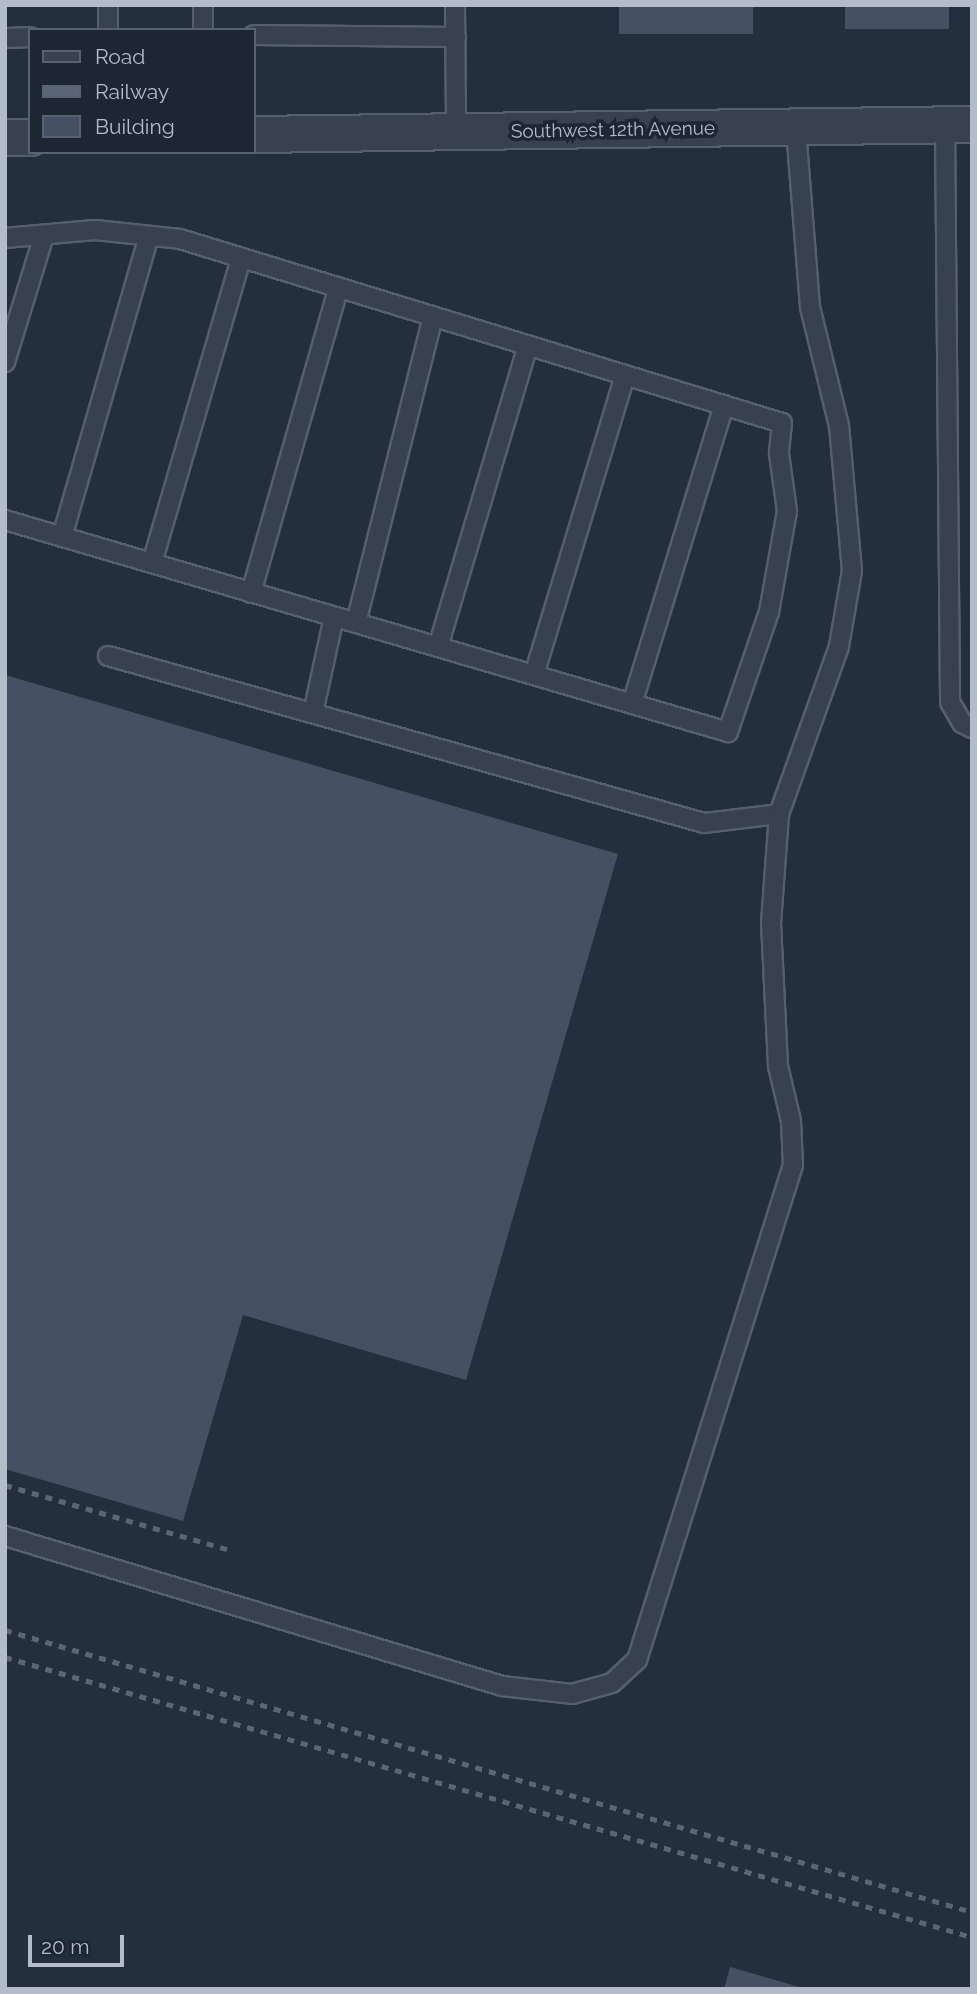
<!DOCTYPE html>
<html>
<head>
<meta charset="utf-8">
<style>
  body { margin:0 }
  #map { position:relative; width:977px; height:1994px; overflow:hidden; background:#242f3e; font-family:Raleway,sans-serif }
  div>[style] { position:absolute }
  .building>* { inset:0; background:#455162; transform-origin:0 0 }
  .roads { filter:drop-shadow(2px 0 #565f6c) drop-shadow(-2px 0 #565f6c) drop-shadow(0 2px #565f6c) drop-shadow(0 -2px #565f6c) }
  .service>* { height:18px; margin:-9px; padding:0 9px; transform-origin:9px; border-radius:9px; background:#38414e }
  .minor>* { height:35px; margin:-17.5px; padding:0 17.5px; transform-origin:17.5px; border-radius:17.5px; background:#38414e }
  .rail>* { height:5px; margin-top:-2.5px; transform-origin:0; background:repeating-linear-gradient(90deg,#5a6575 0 7px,transparent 0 14px) }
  span { translate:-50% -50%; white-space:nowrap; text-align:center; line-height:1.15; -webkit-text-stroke:7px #1d2633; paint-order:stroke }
  .street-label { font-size:19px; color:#b4bcc9 }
  .frame { position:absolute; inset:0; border:7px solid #b4bcc9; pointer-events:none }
  .legend { position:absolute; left:28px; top:28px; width:228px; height:126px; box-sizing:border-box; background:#1d2633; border:2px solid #59626f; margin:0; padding:9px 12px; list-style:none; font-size:21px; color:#b4bcc9 }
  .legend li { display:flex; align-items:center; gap:14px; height:35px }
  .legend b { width:35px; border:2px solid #59626f }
  .scale { position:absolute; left:28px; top:1935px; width:96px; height:32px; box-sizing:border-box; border:4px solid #b4bcc9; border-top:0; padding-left:9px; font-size:21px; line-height:24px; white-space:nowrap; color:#b4bcc9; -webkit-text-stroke:5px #1d2633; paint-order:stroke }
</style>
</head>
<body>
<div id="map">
  <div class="building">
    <i style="left:619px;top:5px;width:134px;height:29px"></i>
    <i style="left:845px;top:5px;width:104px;height:24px"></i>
    <i style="clip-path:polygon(5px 675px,618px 854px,466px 1380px,243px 1315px,183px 1521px,5px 1469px)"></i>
    <i style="clip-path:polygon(730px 1967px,803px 1988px,803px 1989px,724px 1989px)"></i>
  </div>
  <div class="roads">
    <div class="service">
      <i style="left:108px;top:5px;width:25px;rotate:90deg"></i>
      <i style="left:203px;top:5px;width:25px;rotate:90deg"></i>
      <i style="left:455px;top:5px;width:127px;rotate:89.5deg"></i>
      <i style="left:254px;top:35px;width:202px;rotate:0.6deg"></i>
      <i style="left:5px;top:38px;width:25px;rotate:-2deg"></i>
      <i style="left:945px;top:124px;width:578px;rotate:89.5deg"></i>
      <i style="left:950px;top:702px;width:24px;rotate:60deg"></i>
      <i style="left:962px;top:723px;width:11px;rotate:27deg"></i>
      <i style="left:5px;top:238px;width:90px;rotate:-5.1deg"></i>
      <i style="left:95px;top:230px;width:85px;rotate:6deg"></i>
      <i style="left:180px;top:239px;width:629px;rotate:17deg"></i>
      <i style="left:782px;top:423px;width:31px;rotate:96deg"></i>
      <i style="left:779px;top:454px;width:58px;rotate:82deg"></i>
      <i style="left:787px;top:511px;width:103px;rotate:100.1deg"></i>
      <i style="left:769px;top:612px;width:127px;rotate:108.9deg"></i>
      <i style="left:728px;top:732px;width:753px;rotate:-163.66deg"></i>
      <i style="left:5px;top:362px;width:133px;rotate:-72.9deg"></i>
      <i style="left:62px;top:537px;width:313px;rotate:-73.9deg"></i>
      <i style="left:152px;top:563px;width:318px;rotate:-73.7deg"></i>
      <i style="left:251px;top:593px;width:318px;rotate:-74deg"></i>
      <i style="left:356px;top:623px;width:316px;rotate:-75.9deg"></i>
      <i style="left:438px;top:647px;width:314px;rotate:-73.4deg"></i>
      <i style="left:108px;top:656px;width:619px;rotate:15.65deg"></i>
      <i style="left:704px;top:823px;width:76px;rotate:-6.8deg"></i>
      <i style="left:779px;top:814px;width:178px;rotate:-70.3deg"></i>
      <i style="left:839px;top:646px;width:76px;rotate:-80.2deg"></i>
      <i style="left:852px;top:571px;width:146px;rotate:-95.1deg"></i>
      <i style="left:839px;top:426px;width:122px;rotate:-103.7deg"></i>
      <i style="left:810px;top:307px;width:180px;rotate:-94.5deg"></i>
      <i style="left:534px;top:675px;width:313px;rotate:-73.1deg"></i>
      <i style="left:632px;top:704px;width:313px;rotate:-72.9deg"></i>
      <i style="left:313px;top:713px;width:98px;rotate:-77.7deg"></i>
      <i style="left:5px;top:1536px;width:519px;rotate:16.79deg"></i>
      <i style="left:502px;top:1686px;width:70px;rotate:6.5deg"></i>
      <i style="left:572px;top:1694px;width:41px;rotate:-15.4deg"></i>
      <i style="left:612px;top:1683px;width:34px;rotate:-43deg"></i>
      <i style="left:637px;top:1660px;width:519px;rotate:-72.51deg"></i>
      <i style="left:793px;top:1165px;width:44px;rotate:-92.6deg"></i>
      <i style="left:791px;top:1121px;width:57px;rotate:-103.3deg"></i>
      <i style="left:778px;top:1066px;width:143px;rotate:-92.8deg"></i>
      <i style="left:771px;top:923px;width:109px;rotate:-85.8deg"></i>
    </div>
    <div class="minor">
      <i style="left:254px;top:134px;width:718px;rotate:-0.8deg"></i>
      <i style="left:5px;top:137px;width:25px"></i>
    </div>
  </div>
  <div class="rail">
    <i style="left:5px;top:1485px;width:231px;rotate:16.1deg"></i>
    <i style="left:5px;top:1630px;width:1007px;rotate:16.26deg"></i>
    <i style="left:5px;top:1657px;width:1007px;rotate:16.15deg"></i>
  </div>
  <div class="street-label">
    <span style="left:613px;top:130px;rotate:-1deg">Southwest 12th Avenue</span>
  </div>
  <div class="frame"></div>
  <ul class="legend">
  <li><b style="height:9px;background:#38414e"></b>Road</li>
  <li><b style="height:9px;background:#5a6575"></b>Railway</li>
  <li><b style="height:19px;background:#455162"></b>Building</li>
  </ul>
  <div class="scale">20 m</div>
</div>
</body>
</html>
